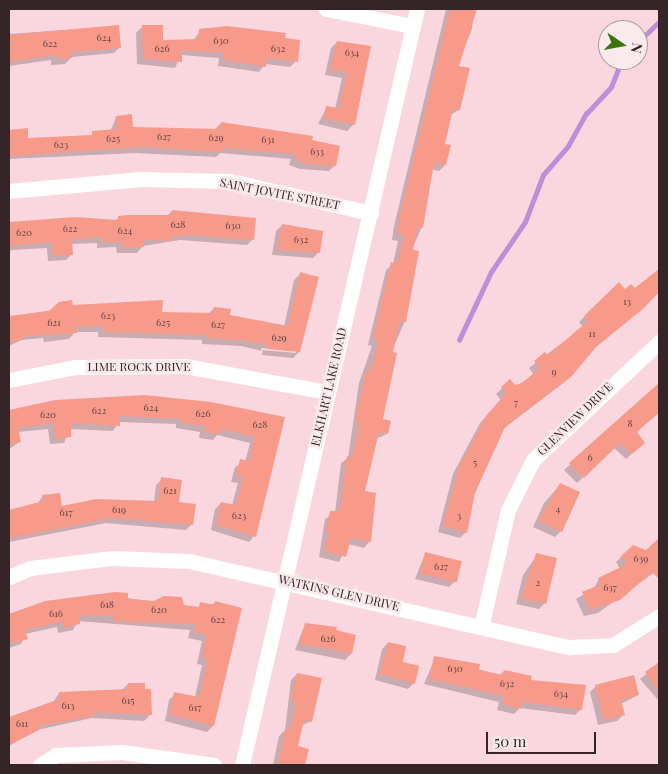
<!DOCTYPE html>
<html>
<head>
<meta charset="utf-8">
<style>
  body { margin:0 }
  #map { position:relative; width:668px; height:774px; overflow:hidden; background:#fad7de; font-family:"Playfair Display",serif }
  div>[style] { position:absolute }
  .shadow>* { inset:0; background:#0003 }
  .stream>* { height:4.5px; margin:-2.25px; padding:0 2.25px; transform-origin:2.25px; border-radius:2.25px; background:#bc8fd9 }
  .building>* { inset:0; background:#f79a8a; transform-origin:0 0 }
  .minor>* { height:15px; margin:-7.5px; padding:0 7.5px; transform-origin:7.5px; border-radius:7.5px; background:#fff }
  span { translate:-50% -50%; white-space:nowrap; text-align:center; line-height:1.15; -webkit-text-stroke:5px #fbeaed; paint-order:stroke }
  .number-label { font-size:10px; color:#664241 }
  .number-label span { -webkit-text-stroke-width:0 }
  .street-label { font-size:12px; color:#352529 }
  .frame { position:absolute; inset:0; border:10px solid #352529; pointer-events:none }
  .north { position:absolute; left:598px; top:20px; width:50px; height:50px; box-sizing:border-box; background:#fbeaed; border:1px solid #ac9b9f; border-radius:50%; rotate:102deg; font-size:14px; font-weight:700; line-height:20px; text-align:center; color:#352529 }
  .north::after { content:''; display:block; margin:auto; width:18px; height:22px; background:#3b7508; clip-path:polygon(50% 0,100% 100%,50% 72%,0 100%) }
  .scale { position:absolute; left:486px; top:732px; width:110px; height:22px; box-sizing:border-box; border:2px solid #352529; border-top:0; padding-left:6px; font-size:15px; line-height:18px; white-space:nowrap; color:#352529; -webkit-text-stroke:4px #fbeaed; paint-order:stroke }
</style>
</head>
<body>
<div id="map">
  <div class="shadow">
    <i style="clip-path:polygon(446px 9px,474px 9px,472px 29px,457px 66px,459px 110px,450px 115px,443px 145px,445px 165px,439px 171px,431px 169px,422px 227px,411px 251px,405px 321px,391px 353px,382px 420px,387px 434px,376px 439px,364px 492px,369px 542px,364px 548px,348px 544px,339px 562px,319px 557px,325px 519px,335px 513px,341px 463px,348px 458px,359px 383px,372px 346px,368px 345px,386px 270px,393px 264px,398px 241px,392px 240px,394px 226px)"></i>
    <i style="clip-path:polygon(118px 26px,120px 47px,114px 53px,72px 57px,65px 64px,51px 65px,51px 60px,9px 66px,9px 34px)"></i>
    <i style="clip-path:polygon(142px 27px,162px 42px,193px 41px,200px 31px,284px 40px,296px 61px,290px 67px,265px 64px,259px 72px,218px 66px,219px 58px,181px 55px,175px 68px,137px 64px,136px 33px)"></i>
    <i style="clip-path:polygon(337px 42px,369px 47px,353px 125px,347px 131px,318px 124px,327px 107px,335px 109px,342px 78px,325px 75px,331px 48px)"></i>
    <i style="clip-path:polygon(116px 117px,132px 129px,214px 130px,221px 123px,312px 137px,311px 141px,335px 165px,329px 171px,300px 169px,289px 165px,291px 159px,220px 153px,216px 157px,135px 153px,9px 159px,9px 131px,27px 130px,27px 139px,88px 136px,111px 130px)"></i>
    <i style="clip-path:polygon(172px 211px,253px 239px,247px 245px,180px 240px,143px 246px,137px 253px,117px 253px,116px 247px,97px 248px,97px 243px,71px 244px,72px 254px,66px 260px,48px 261px,47px 248px,11px 250px,9px 255px,9px 224px,57px 219px,114px 222px,118px 218px,167px 216px)"></i>
    <i style="clip-path:polygon(282px 225px,319px 252px,313px 258px,272px 255px,276px 231px)"></i>
    <i style="clip-path:polygon(659px 269px,659px 292px,593px 349px,563px 383px,503px 429px,473px 492px,466px 532px,460px 538px,438px 532px,453px 474px,480px 423px,501px 400px,496px 394px,510px 381px,515px 387px,534px 375px,529px 368px,583px 327px,579px 322px,619px 283px,625px 291px,634px 290px)"></i>
    <i style="clip-path:polygon(evenodd,300px 274px,299px 352px,293px 358px,262px 355px,263px 351px,241px 346px,202px 344px,202px 340px,98px 337px,98px 332px,75px 332px,69px 339px,44px 342px,43px 338px,22px 340px,9px 346px,9px 317px,72px 307px,161px 314px,208px 314px,214px 308px,229px 316px,284px 327px,294px 280px,300px 274px,261px 348px,296px 351px,296px 353px,261px 350px,261px 348px)"></i>
    <i style="clip-path:polygon(659px 385px,659px 413px,636px 432px,637px 449px,626px 459px,614px 448px,577px 483px,564px 470px)"></i>
    <i style="clip-path:polygon(37px 408px,283px 418px,254px 536px,249px 542px,211px 530px,215px 509px,221px 503px,232px 505px,238px 483px,231px 482px,235px 467px,245px 462px,250px 443px,217px 435px,213px 440px,199px 438px,200px 432px,176px 428px,176px 424px,119px 422px,113px 431px,70px 429px,64px 443px,50px 444px,48px 429px,18px 432px,20px 442px,9px 449px,9px 413px)"></i>
    <i style="clip-path:polygon(162px 479px,192px 524px,186px 530px,106px 523px,9px 542px,9px 511px,37px 504px,43px 496px,61px 507px,154px 502px,156px 485px)"></i>
    <i style="clip-path:polygon(560px 485px,561px 531px,555px 537px,533px 527px,544px 503px)"></i>
    <i style="clip-path:polygon(659px 540px,659px 569px,598px 613px,584px 616px,576px 599px,594px 588px,599px 579px,620px 569px,616px 562px,633px 546px,647px 551px)"></i>
    <i style="clip-path:polygon(425px 554px,455px 581px,449px 587px,415px 579px)"></i>
    <i style="clip-path:polygon(537px 555px,545px 603px,539px 609px,516px 604px,523px 575px)"></i>
    <i style="clip-path:polygon(100px 594px,196px 608px,215px 603px,213px 726px,207px 732px,165px 721px,169px 700px,175px 694px,195px 697px,202px 665px,197px 664px,202px 641px,188px 638px,190px 630px,78px 621px,73px 630px,58px 633px,57px 627px,25px 634px,21px 644px,9px 648px,9px 616px,45px 602px)"></i>
    <i style="clip-path:polygon(305px 624px,335px 631px,351px 654px,345px 660px,295px 650px)"></i>
    <i style="clip-path:polygon(388px 643px,414px 683px,408px 689px,375px 680px,382px 649px)"></i>
    <i style="clip-path:polygon(435px 658px,500px 675px,504px 671px,581px 709px,575px 715px,520px 708px,514px 714px,497px 710px,499px 702px,424px 684px)"></i>
    <i style="clip-path:polygon(659px 665px,659px 701px,640px 679px)"></i>
    <i style="clip-path:polygon(297px 674px,311px 721px,301px 726px,296px 747px,307px 750px,305px 765px,273px 765px,279px 736px,285px 730px,291px 680px)"></i>
    <i style="clip-path:polygon(128px 684px,150px 715px,144px 721px,92px 718px,37px 730px,9px 746px,9px 718px,54px 701px,59px 693px,122px 690px)"></i>
    <i style="clip-path:polygon(596px 686px,638px 695px,621px 704px,623px 715px,617px 721px,598px 725px,590px 692px)"></i>
  </div>
  <div class="stream">
    <i style="left:638px;top:42px;width:29px;rotate:-44deg"></i>
    <i style="left:459px;top:340px;width:75px;rotate:-64.8deg"></i>
    <i style="left:491px;top:272px;width:60px;rotate:-55.8deg"></i>
    <i style="left:525px;top:222px;width:50px;rotate:-69deg"></i>
    <i style="left:543px;top:175px;width:38px;rotate:-49deg"></i>
    <i style="left:568px;top:146px;width:37px;rotate:-61deg"></i>
    <i style="left:586px;top:114px;width:37px;rotate:-47deg"></i>
    <i style="left:611px;top:87px;width:29px;rotate:-68deg"></i>
  </div>
  <div class="building">
    <i style="clip-path:polygon(450px 9px,477px 9px,459px 66px,470px 68px,460px 110px,453px 109px,445px 144px,451px 145px,446px 165px,434px 163px,423px 228px,418px 227px,413px 250px,419px 251px,406px 322px,400px 321px,393px 352px,397px 353px,383px 419px,391px 421px,388px 434px,379px 432px,365px 491px,376px 493px,371px 542px,351px 538px,346px 557px,324px 551px,329px 531px,326px 530px,330px 511px,340px 511px,347px 456px,352px 457px,359px 429px,356px 416px,365px 375px,373px 364px,378px 340px,373px 339px,391px 262px,397px 264px,404px 235px,398px 234px,399px 219px)"></i>
    <i style="clip-path:polygon(119px 25px,121px 48px,72px 52px,72px 58px,57px 59px,56px 55px,9px 62px,9px 35px)"></i>
    <i style="clip-path:polygon(142px 25px,163px 25px,163px 40px,198px 39px,199px 29px,227px 26px,286px 33px,285px 38px,300px 40px,298px 62px,267px 58px,266px 67px,224px 60px,224px 53px,182px 50px,182px 62px,143px 59px)"></i>
    <i style="clip-path:polygon(337px 41px,371px 46px,355px 125px,323px 118px,326px 106px,339px 108px,347px 73px,330px 70px)"></i>
    <i style="clip-path:polygon(132px 114px,133px 127px,220px 129px,221px 122px,313px 136px,312px 140px,340px 146px,336px 166px,306px 164px,295px 159px,296px 154px,224px 148px,224px 152px,142px 147px,9px 156px,9px 130px,28px 128px,28px 138px,92px 135px,92px 131px,117px 129px,116px 116px)"></i>
    <i style="clip-path:polygon(172px 210px,256px 218px,254px 240px,187px 235px,171px 237px,171px 241px,144px 240px,144px 247px,122px 248px,122px 242px,102px 242px,102px 237px,72px 239px,73px 255px,53px 256px,52px 242px,9px 246px,9px 222px,75px 217px,118px 220px,118px 216px,128px 215px,171px 215px)"></i>
    <i style="clip-path:polygon(282px 224px,323px 231px,320px 253px,277px 250px)"></i>
    <i style="clip-path:polygon(659px 269px,659px 292px,644px 308px,596px 347px,571px 377px,505px 427px,475px 493px,467px 533px,443px 526px,459px 467px,486px 416px,506px 393px,501px 387px,510px 379px,515px 385px,522px 383px,540px 368px,534px 361px,545px 352px,548px 355px,588px 321px,584px 316px,619px 282px,625px 289px,631px 284px,635px 288px)"></i>
    <i style="clip-path:polygon(300px 272px,319px 277px,300px 352px,267px 349px,268px 345px,248px 341px,207px 338px,208px 335px,104px 332px,103px 326px,76px 327px,77px 333px,24px 336px,25px 339px,9px 342px,9px 316px,49px 311px,59px 302px,72px 300px,73px 305px,163px 300px,162px 312px,213px 313px,214px 307px,231px 309px,230px 315px,288px 326px)"></i>
    <i style="clip-path:polygon(659px 383px,659px 412px,637px 432px,645px 443px,632px 454px,620px 443px,584px 478px,569px 463px)"></i>
    <i style="clip-path:polygon(145px 395px,211px 402px,285px 417px,256px 537px,216px 525px,221px 502px,236px 505px,243px 477px,236px 476px,240px 459px,249px 461px,255px 437px,221px 429px,220px 434px,204px 432px,205px 426px,181px 423px,182px 419px,120px 416px,120px 426px,71px 423px,71px 437px,56px 439px,53px 423px,18px 428px,21px 442px,9px 445px,9px 410px,55px 400px)"></i>
    <i style="clip-path:polygon(161px 477px,182px 480px,179px 502px,196px 504px,193px 525px,112px 518px,9px 538px,9px 510px,43px 501px,42px 495px,60px 493px,62px 506px,96px 499px,158px 501px)"></i>
    <i style="clip-path:polygon(560px 483px,580px 492px,562px 532px,538px 521px)"></i>
    <i style="clip-path:polygon(659px 538px,659px 579px,652px 572px,620px 600px,590px 610px,582px 592px,601px 584px,598px 578px,627px 564px,621px 556px,633px 545px,646px 550px)"></i>
    <i style="left:425px;top:552px;width:38px;height:22px;rotate:14deg"></i>
    <i style="clip-path:polygon(536px 553px,557px 558px,546px 604px,521px 598px)"></i>
    <i style="clip-path:polygon(115px 592px,128px 593px,128px 599px,154px 601px,164px 596px,182px 597px,184px 605px,199px 607px,200px 602px,214px 605px,215px 601px,242px 608px,214px 726px,170px 715px,174px 692px,199px 697px,208px 659px,202px 658px,207px 635px,194px 632px,195px 624px,113px 621px,113px 615px,79px 616px,80px 624px,64px 628px,62px 622px,25px 630px,28px 639px,14px 643px,9px 638px,9px 614px,45px 601px)"></i>
    <i style="clip-path:polygon(305px 623px,337px 627px,336px 630px,356px 635px,352px 654px,300px 644px)"></i>
    <i style="clip-path:polygon(388px 642px,406px 646px,403px 662px,419px 666px,415px 684px,380px 674px)"></i>
    <i style="clip-path:polygon(434px 656px,480px 664px,479px 670px,503px 675px,504px 670px,532px 676px,531px 680px,586px 685px,582px 710px,522px 702px,521px 709px,502px 704px,504px 696px,429px 679px)"></i>
    <i style="clip-path:polygon(659px 662px,659px 692px,645px 672px)"></i>
    <i style="clip-path:polygon(297px 673px,322px 678px,312px 722px,304px 720px,298px 746px,309px 749px,305px 765px,278px 765px,285px 729px,290px 730px,296px 702px,291px 701px)"></i>
    <i style="clip-path:polygon(634px 675px,639px 695px,621px 700px,625px 715px,604px 720px,595px 685px)"></i>
    <i style="clip-path:polygon(128px 683px,145px 683px,145px 689px,151px 689px,152px 715px,94px 712px,95px 716px,37px 726px,39px 730px,9px 745px,9px 717px,60px 699px,59px 692px,128px 689px)"></i>
  </div>
  <div class="minor">
    <i style="left:326px;top:9px;width:89px;rotate:11.1deg"></i>
    <i style="left:9px;top:191px;width:132px;rotate:-5.2deg"></i>
    <i style="left:140px;top:179px;width:90px;rotate:1.3deg"></i>
    <i style="left:230px;top:181px;width:145px;rotate:12.8deg"></i>
    <i style="left:9px;top:380px;width:67px;rotate:-11.1deg"></i>
    <i style="left:75px;top:367px;width:110px;rotate:-0.5deg"></i>
    <i style="left:185px;top:366px;width:144px;rotate:10.4deg"></i>
    <i style="left:9px;top:577px;width:23px;rotate:-23deg"></i>
    <i style="left:30px;top:568px;width:83px;rotate:-7deg"></i>
    <i style="left:112px;top:558px;width:77px;rotate:2.2deg"></i>
    <i style="left:189px;top:561px;width:390px;rotate:12.8deg"></i>
    <i style="left:569px;top:647px;width:44px;rotate:-2.6deg"></i>
    <i style="left:613px;top:645px;width:54px;rotate:-32.2deg"></i>
    <i style="left:481px;top:627px;width:120px;rotate:-77deg"></i>
    <i style="left:508px;top:510px;width:56px;rotate:-63.4deg"></i>
    <i style="left:533px;top:460px;width:173px;rotate:-43.1deg"></i>
    <i style="left:40px;top:765px;width:19px;rotate:-32deg"></i>
    <i style="left:56px;top:755px;width:66px;rotate:-2.6deg"></i>
    <i style="left:122px;top:752px;width:93px;rotate:8deg"></i>
    <i style="left:242px;top:765px;width:776px;rotate:-76.97deg"></i>
  </div>
  <div class="number-label">
    <span style="left:104px;top:38px">624</span>
    <span style="left:221px;top:41px">630</span>
    <span style="left:50px;top:44px">622</span>
    <span style="left:162px;top:49px">626</span>
    <span style="left:278px;top:49px">632</span>
    <span style="left:352px;top:53px">634</span>
    <span style="left:164px;top:137px">627</span>
    <span style="left:216px;top:138px">629</span>
    <span style="left:113px;top:139px">625</span>
    <span style="left:268px;top:140px">631</span>
    <span style="left:61px;top:145px">623</span>
    <span style="left:317px;top:152px">633</span>
    <span style="left:178px;top:225px">628</span>
    <span style="left:233px;top:226px">630</span>
    <span style="left:70px;top:229px">622</span>
    <span style="left:125px;top:231px">624</span>
    <span style="left:24px;top:233px">620</span>
    <span style="left:301px;top:240px">632</span>
    <span style="left:627px;top:302px">13</span>
    <span style="left:108px;top:316px">623</span>
    <span style="left:54px;top:323px">621</span>
    <span style="left:163px;top:323px">625</span>
    <span style="left:218px;top:325px">627</span>
    <span style="left:592px;top:334px">11</span>
    <span style="left:279px;top:338px">629</span>
    <span style="left:554px;top:372px">9</span>
    <span style="left:516px;top:403px">7</span>
    <span style="left:151px;top:408px">624</span>
    <span style="left:99px;top:411px">622</span>
    <span style="left:203px;top:414px">626</span>
    <span style="left:48px;top:415px">620</span>
    <span style="left:630px;top:424px">8</span>
    <span style="left:260px;top:425px">628</span>
    <span style="left:590px;top:458px">6</span>
    <span style="left:475px;top:463px">5</span>
    <span style="left:170px;top:491px">621</span>
    <span style="left:558px;top:509px">4</span>
    <span style="left:119px;top:510px">619</span>
    <span style="left:66px;top:513px">617</span>
    <span style="left:239px;top:516px">623</span>
    <span style="left:459px;top:516px">3</span>
    <span style="left:641px;top:559px">639</span>
    <span style="left:441px;top:567px">627</span>
    <span style="left:538px;top:583px">2</span>
    <span style="left:610px;top:588px">637</span>
    <span style="left:107px;top:605px">618</span>
    <span style="left:159px;top:610px">620</span>
    <span style="left:56px;top:614px">616</span>
    <span style="left:218px;top:620px">622</span>
    <span style="left:328px;top:639px">626</span>
    <span style="left:455px;top:669px">630</span>
    <span style="left:507px;top:684px">632</span>
    <span style="left:561px;top:694px">634</span>
    <span style="left:128px;top:701px">615</span>
    <span style="left:68px;top:706px">613</span>
    <span style="left:195px;top:708px">617</span>
    <span style="left:22px;top:724px">611</span>
  </div>
  <div class="street-label">
    <span style="left:280px;top:194px;rotate:11deg">SAINT JOVITE STREET</span>
    <span style="left:139px;top:367px">LIME ROCK DRIVE</span>
    <span style="left:329px;top:387px;rotate:-77deg">ELKHART LAKE ROAD</span>
    <span style="left:575px;top:419px;rotate:-44deg">GLENVIEW DRIVE</span>
    <span style="left:339px;top:593px;rotate:13deg">WATKINS GLEN DRIVE</span>
  </div>
  <div class="frame"></div>
  <div class="north">N</div>
  <div class="scale">50 m</div>
</div>
</body>
</html>
